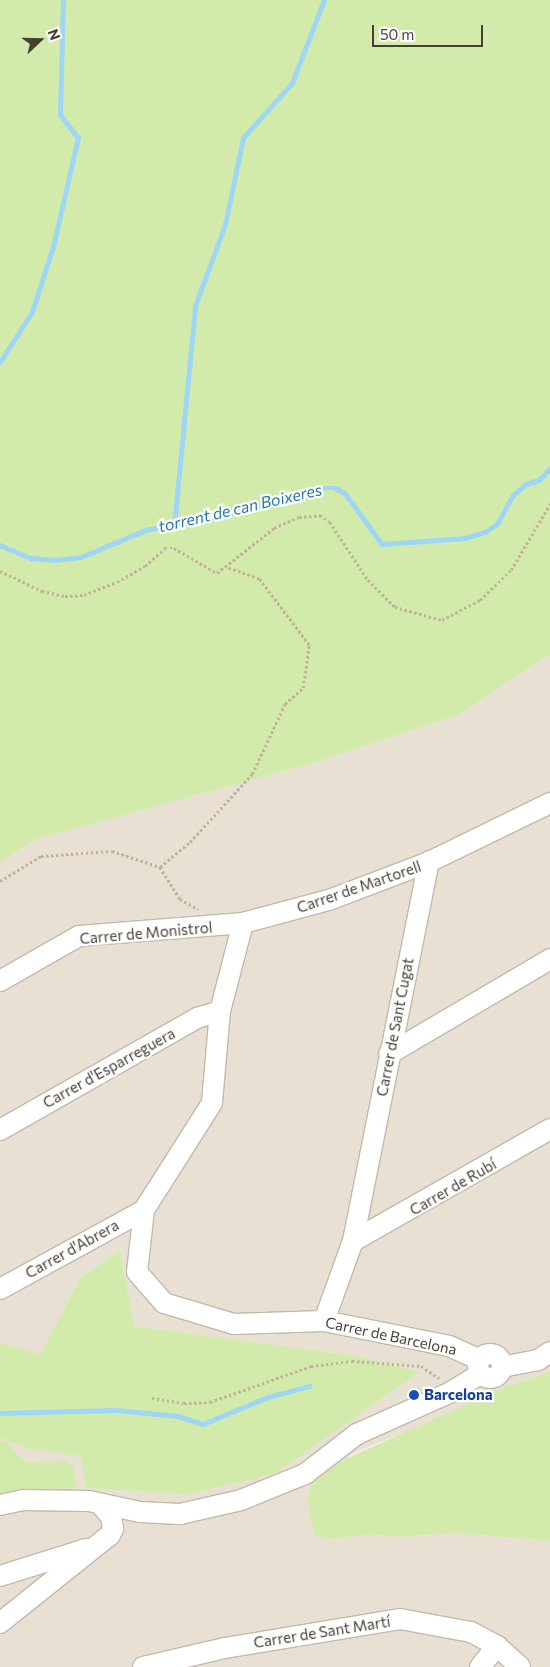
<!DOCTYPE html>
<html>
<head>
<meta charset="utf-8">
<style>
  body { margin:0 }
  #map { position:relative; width:550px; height:1667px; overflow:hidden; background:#f4efe6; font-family:Commissioner,sans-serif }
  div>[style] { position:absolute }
  .residential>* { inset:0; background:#e8e1d3 }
  .green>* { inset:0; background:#d2ebab }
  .stream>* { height:4.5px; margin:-2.25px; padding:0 2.25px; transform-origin:2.25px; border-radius:2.25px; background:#9ed6f5 }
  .path>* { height:2.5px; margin-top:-1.25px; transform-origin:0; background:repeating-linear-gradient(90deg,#c3b198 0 2.5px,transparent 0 5px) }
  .roads { filter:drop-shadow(1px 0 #c3b9ab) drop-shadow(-1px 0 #c3b9ab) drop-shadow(0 1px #c3b9ab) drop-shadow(0 -1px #c3b9ab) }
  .minor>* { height:20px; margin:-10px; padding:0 10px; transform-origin:10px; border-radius:10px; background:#fff }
  .minor>.ring { margin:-10px; padding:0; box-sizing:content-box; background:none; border:20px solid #fff; border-radius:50% }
  .dots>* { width:14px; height:14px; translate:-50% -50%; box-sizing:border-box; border:2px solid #fff; border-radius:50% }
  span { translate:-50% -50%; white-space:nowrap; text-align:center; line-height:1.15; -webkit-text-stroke:4.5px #fff; paint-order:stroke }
  .street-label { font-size:15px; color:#473f34 }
  .transit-label { font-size:15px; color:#164399; font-weight:700 }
  .left { translate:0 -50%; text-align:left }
  .water-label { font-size:16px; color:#2478a9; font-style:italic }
  .north { position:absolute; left:15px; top:15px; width:50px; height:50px; -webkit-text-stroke:4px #fff; paint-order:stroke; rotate:69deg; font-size:14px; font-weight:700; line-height:20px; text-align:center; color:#473f34 }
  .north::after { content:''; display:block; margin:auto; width:18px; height:22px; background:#473f34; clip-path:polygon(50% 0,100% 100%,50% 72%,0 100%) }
  .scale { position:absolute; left:372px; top:25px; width:111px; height:22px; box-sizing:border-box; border:2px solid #473f34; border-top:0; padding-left:6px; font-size:15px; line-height:18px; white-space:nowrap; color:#473f34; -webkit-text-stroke:4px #fff; paint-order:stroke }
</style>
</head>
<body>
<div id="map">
  <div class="residential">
    <i style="clip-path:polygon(550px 654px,550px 1372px,507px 1386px,431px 1422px,353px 1453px,307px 1500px,315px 1536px,333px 1540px,366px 1534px,401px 1537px,454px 1533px,550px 1541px,550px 1667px,0 1667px,0 1438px,30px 1449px,82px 1456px,347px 1420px,418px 1372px,357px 1356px,134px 1326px,120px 1250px,80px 1278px,41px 1354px,0 1343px,0 862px,34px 840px,306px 765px,460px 714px)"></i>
  </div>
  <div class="green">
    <i style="clip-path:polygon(0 0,550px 0,550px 654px,460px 714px,306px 765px,34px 840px,0 862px)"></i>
    <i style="clip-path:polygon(120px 1250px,134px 1326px,357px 1356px,419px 1372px,274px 1474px,189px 1494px,86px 1488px,81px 1456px,30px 1449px,0 1438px,0 1343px,41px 1354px,80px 1278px)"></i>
    <i style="clip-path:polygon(550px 1372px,550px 1541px,454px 1533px,401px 1537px,366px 1534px,333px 1540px,315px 1536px,307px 1500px,312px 1483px,339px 1462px,507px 1386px)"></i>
    <i style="clip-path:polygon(0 1441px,5px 1441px,25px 1462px,65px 1461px,73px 1465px,76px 1488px,23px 1490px,0 1495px)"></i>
  </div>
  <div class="stream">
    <i style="left:0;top:362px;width:59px;rotate:-57.4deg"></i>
    <i style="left:32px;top:312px;width:68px;rotate:-72.1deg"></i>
    <i style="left:53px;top:247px;width:112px;rotate:-77.1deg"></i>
    <i style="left:78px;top:138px;width:29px;rotate:-128deg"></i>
    <i style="left:60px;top:115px;width:115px;rotate:-88.5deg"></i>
    <i style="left:174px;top:526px;width:221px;rotate:-84.5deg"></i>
    <i style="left:195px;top:306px;width:86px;rotate:-69.7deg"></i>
    <i style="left:225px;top:225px;width:89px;rotate:-78.3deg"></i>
    <i style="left:243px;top:138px;width:74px;rotate:-48.3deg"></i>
    <i style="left:292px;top:83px;width:89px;rotate:-68.9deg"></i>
    <i style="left:0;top:545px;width:34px;rotate:23deg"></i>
    <i style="left:31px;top:558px;width:23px;rotate:5deg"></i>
    <i style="left:54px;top:560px;width:27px;rotate:-6deg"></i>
    <i style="left:81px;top:557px;width:70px;rotate:-22.6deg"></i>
    <i style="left:146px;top:530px;width:78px;rotate:-11deg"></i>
    <i style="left:223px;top:515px;width:99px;rotate:-15.9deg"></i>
    <i style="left:318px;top:488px;width:17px"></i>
    <i style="left:335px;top:488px;width:11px;rotate:27deg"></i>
    <i style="left:345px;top:493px;width:63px;rotate:54deg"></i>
    <i style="left:382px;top:544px;width:83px;rotate:-4.1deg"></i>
    <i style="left:465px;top:538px;width:21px;rotate:-17deg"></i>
    <i style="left:485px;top:532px;width:14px;rotate:-34deg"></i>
    <i style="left:497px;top:524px;width:33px;rotate:-61deg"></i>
    <i style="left:513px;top:495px;width:17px;rotate:-40deg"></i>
    <i style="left:526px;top:484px;width:14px;rotate:-17deg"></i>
    <i style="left:539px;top:480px;width:16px;rotate:-47deg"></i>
    <i style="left:0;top:1413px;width:116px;rotate:-1.5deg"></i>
    <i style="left:116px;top:1410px;width:62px;rotate:5.5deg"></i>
    <i style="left:178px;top:1416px;width:26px;rotate:18deg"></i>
    <i style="left:203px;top:1424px;width:70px;rotate:-22.6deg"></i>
    <i style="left:268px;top:1397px;width:43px;rotate:-14.7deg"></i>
  </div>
  <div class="path">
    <i style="left:0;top:571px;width:47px;rotate:25.5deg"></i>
    <i style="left:42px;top:591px;width:24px;rotate:12deg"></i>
    <i style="left:65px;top:596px;width:19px;rotate:-3deg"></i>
    <i style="left:84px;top:595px;width:35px;rotate:-22deg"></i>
    <i style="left:117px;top:582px;width:32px;rotate:-30deg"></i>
    <i style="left:145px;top:566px;width:27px;rotate:-42deg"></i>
    <i style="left:165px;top:548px;width:9px"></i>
    <i style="left:174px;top:548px;width:50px;rotate:30.2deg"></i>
    <i style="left:217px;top:573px;width:73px;rotate:-38.3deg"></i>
    <i style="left:274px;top:528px;width:27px;rotate:-24deg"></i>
    <i style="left:299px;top:517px;width:21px;rotate:-5deg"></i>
    <i style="left:320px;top:515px;width:12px;rotate:35deg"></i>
    <i style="left:330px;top:522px;width:69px;rotate:56.8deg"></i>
    <i style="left:368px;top:580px;width:38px;rotate:45deg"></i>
    <i style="left:395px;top:607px;width:49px;rotate:15.5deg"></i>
    <i style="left:442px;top:620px;width:43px;rotate:-27.8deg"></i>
    <i style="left:480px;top:600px;width:43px;rotate:-44.1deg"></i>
    <i style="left:511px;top:570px;width:77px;rotate:-59.4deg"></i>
    <i style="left:160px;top:867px;width:39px;rotate:-40deg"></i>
    <i style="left:190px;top:842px;width:92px;rotate:-47.6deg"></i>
    <i style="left:252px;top:774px;width:77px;rotate:-64.8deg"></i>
    <i style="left:285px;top:704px;width:24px;rotate:-42deg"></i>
    <i style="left:303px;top:688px;width:43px;rotate:-82.1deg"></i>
    <i style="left:309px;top:645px;width:83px;rotate:-127.1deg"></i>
    <i style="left:259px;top:579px;width:35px;rotate:-160deg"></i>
    <i style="left:0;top:881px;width:48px;rotate:-31.4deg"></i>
    <i style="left:41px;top:856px;width:71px;rotate:-4deg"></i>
    <i style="left:112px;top:851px;width:51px;rotate:18.4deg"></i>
    <i style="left:160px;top:867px;width:38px;rotate:58deg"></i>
    <i style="left:180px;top:899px;width:21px;rotate:29deg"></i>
    <i style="left:152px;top:1398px;width:32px;rotate:9deg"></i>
    <i style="left:184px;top:1403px;width:26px;rotate:-2deg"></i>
    <i style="left:210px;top:1402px;width:107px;rotate:-19.6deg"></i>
    <i style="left:311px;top:1366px;width:41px;rotate:-7deg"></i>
    <i style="left:352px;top:1361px;width:69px;rotate:4.1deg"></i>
    <i style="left:421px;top:1366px;width:22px;rotate:34deg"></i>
  </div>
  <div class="roads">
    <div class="minor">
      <i style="left:243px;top:923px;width:91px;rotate:104.6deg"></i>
      <i style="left:220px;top:1011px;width:92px;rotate:95deg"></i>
      <i style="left:212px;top:1103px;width:127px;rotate:122.4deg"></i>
      <i style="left:144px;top:1210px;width:62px;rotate:96.4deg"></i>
      <i style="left:137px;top:1272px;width:41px;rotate:48.9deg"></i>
      <i style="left:164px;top:1303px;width:73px;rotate:16.7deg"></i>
      <i style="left:234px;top:1324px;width:90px;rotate:-1.9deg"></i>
      <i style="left:324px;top:1321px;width:127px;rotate:11.3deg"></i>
      <i style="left:449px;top:1346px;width:34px;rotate:24deg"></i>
      <i style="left:0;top:981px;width:91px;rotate:-29.7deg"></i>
      <i style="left:79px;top:936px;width:165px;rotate:-4.5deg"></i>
      <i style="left:243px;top:923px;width:89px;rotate:-15deg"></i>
      <i style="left:329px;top:900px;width:107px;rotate:-20.8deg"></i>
      <i style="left:389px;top:1054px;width:187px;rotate:-30.5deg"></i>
      <i style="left:0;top:1130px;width:227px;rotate:-29.6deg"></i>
      <i style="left:197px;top:1018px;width:24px;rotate:-17deg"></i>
      <i style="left:353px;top:1241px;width:227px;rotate:-29.6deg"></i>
      <i style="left:0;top:1289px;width:164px;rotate:-28.7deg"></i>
      <i style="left:324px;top:1321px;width:85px;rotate:-70.1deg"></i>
      <i style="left:353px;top:1241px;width:387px;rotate:-78.7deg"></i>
      <i style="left:429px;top:862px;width:135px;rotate:-26deg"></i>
      <i class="ring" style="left:478px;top:1354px;width:4px;height:4px"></i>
      <i style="left:502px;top:1367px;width:37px;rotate:-11deg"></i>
      <i style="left:538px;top:1360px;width:14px;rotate:-34deg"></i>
      <i style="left:0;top:1505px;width:25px;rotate:-12deg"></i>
      <i style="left:24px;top:1500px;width:65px;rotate:0.9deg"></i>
      <i style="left:89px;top:1501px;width:52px;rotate:12.2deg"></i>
      <i style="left:140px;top:1512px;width:40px;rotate:2.9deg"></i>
      <i style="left:180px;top:1514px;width:63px;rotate:-12.9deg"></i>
      <i style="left:241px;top:1500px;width:69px;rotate:-22.1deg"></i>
      <i style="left:305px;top:1474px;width:66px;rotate:-37.6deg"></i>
      <i style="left:357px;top:1434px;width:101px;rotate:-24deg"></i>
      <i style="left:449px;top:1393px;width:37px;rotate:-31deg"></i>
      <i style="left:0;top:1576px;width:90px;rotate:-17.4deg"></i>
      <i style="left:0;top:1623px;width:141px;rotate:-38.7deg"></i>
      <i style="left:110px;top:1535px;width:7px;rotate:-63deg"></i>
      <i style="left:113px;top:1529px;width:12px;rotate:-99deg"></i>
      <i style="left:111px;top:1517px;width:14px;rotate:-129deg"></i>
      <i style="left:143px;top:1667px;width:84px;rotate:-13deg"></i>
      <i style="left:225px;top:1648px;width:177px;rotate:-9.4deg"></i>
      <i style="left:400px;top:1619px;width:72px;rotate:10.4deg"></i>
      <i style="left:471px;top:1632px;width:30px;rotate:28deg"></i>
      <i style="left:497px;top:1646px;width:31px;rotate:42deg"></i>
      <i style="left:480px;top:1667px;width:27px;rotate:-51deg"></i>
    </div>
  </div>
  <div class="dots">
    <i style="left:414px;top:1395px;background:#1a4fb4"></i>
  </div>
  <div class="street-label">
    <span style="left:359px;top:887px;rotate:-19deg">Carrer de Martorell</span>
    <span style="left:146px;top:933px;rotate:-5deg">Carrer de Monistrol</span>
    <span style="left:395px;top:1027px;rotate:-79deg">Carrer de Sant Cugat</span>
    <span style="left:109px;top:1068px;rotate:-29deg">Carrer d'Esparreguera</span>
    <span style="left:453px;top:1187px;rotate:-30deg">Carrer de Rubí</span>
    <span style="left:72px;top:1249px;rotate:-29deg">Carrer d'Abrera</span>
    <span style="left:391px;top:1336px;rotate:12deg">Carrer de Barcelona</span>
    <span style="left:322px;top:1632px;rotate:-9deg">Carrer de Sant Martí</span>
  </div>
  <div class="transit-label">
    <span class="left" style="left:424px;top:1395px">Barcelona</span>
  </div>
  <div class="water-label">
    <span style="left:240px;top:508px;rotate:-13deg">torrent de can Boixeres</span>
  </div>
  <div class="north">N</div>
  <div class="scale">50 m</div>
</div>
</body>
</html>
